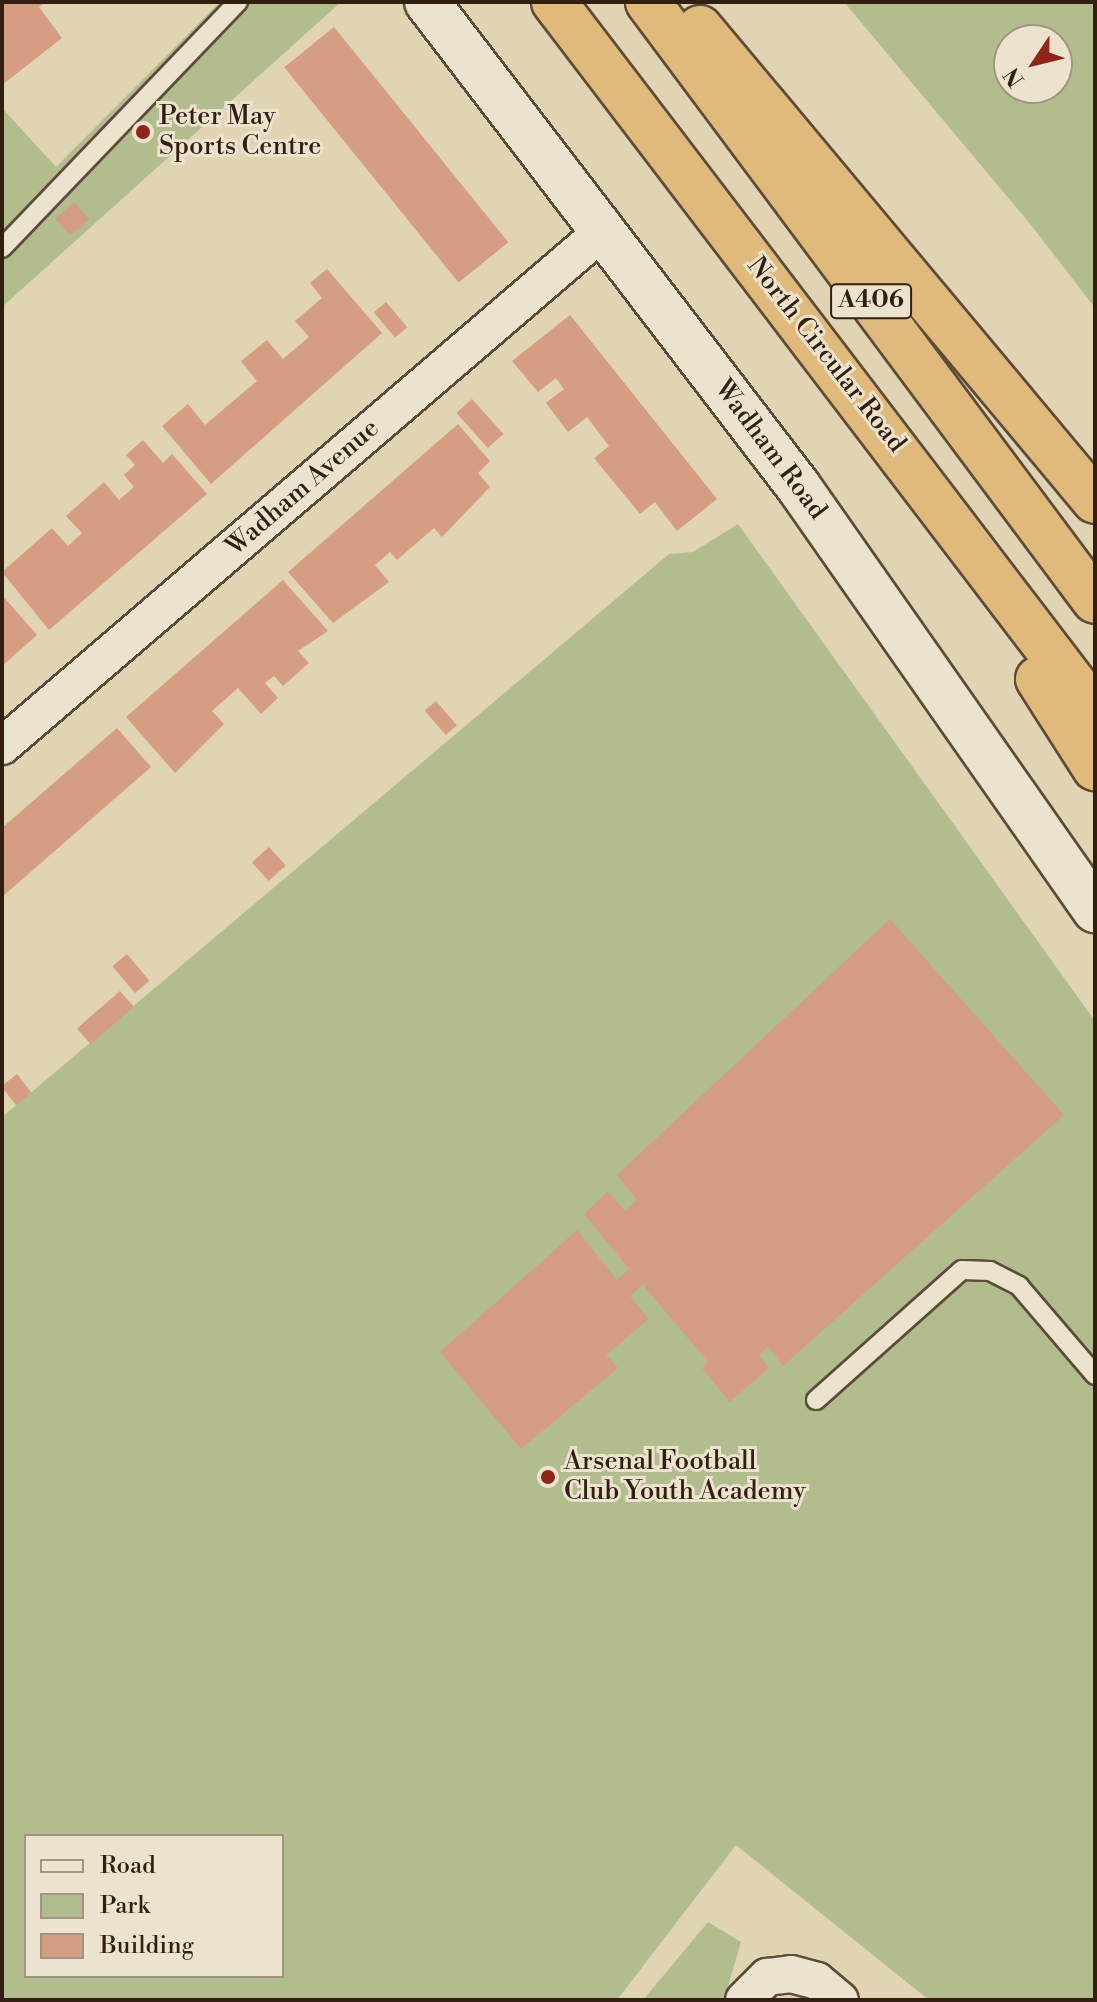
<!DOCTYPE html>
<html>
<head>
<meta charset="utf-8">
<style>
  body { margin:0 }
  #map { position:relative; width:1097px; height:2002px; overflow:hidden; background:#e1d4b3; font-family:"Libre Bodoni",serif }
  div>[style] { position:absolute }
  .green>* { inset:0; background:#b2bd8d }
  .building>* { inset:0; background:#d59d82; transform-origin:0 0 }
  .roads { filter:drop-shadow(2px 0 #5e4c3a) drop-shadow(-2px 0 #5e4c3a) drop-shadow(0 2px #5e4c3a) drop-shadow(0 -2px #5e4c3a) }
  .lane>* { height:18px; margin:-9px; padding:0 9px; transform-origin:9px; border-radius:9px; background:#ece3ce }
  .street>* { height:36px; margin:-18px; padding:0 18px; transform-origin:18px; border-radius:18px; background:#ece3ce }
  .secondary>* { height:44px; margin:-22px; padding:0 22px; transform-origin:22px; border-radius:22px; background:#ece3ce }
  .highway>* { height:44px; margin:-22px; padding:0 22px; transform-origin:22px; border-radius:22px; background:#e0ba7a }
  .dots>* { width:22px; height:22px; translate:-50% -50%; box-sizing:border-box; border:4px solid #ece3ce; border-radius:50% }
  span { translate:-50% -50%; white-space:nowrap; text-align:center; line-height:1.15; -webkit-text-stroke:6px #ece3ce; paint-order:stroke }
  .shield-label span { padding:2px 6px; background:#ece3ce; border:2px solid; border-radius:6px; -webkit-text-stroke-width:0 }
  .shield-label { font-size:24px; color:#331e12; font-weight:700 }
  .poi-label { font-size:26px; color:#331e12 }
  .left { translate:0 -50%; text-align:left }
  .street-label { font-size:26px; color:#331e12 }
  .frame { position:absolute; inset:0; border:4px solid #331e12; pointer-events:none }
  .legend { position:absolute; left:24px; top:1834px; width:260px; height:144px; box-sizing:border-box; background:#ece3ce; border:2px solid #a29483; margin:0; padding:10px 14px; list-style:none; font-size:24px; color:#331e12 }
  .legend li { display:flex; align-items:center; gap:16px; height:40px }
  .legend b { width:40px; border:2px solid #a29483 }
  .north { position:absolute; left:993px; top:24px; width:80px; height:80px; box-sizing:border-box; background:#ece3ce; border:2px solid #a29483; border-radius:50%; rotate:235deg; font-size:22px; font-weight:700; line-height:32px; text-align:center; color:#331e12 }
  .north::after { content:''; display:block; margin:auto; width:28px; height:36px; background:#8f2418; clip-path:polygon(50% 0,100% 100%,50% 72%,0 100%) }
</style>
</head>
<body>
<div id="map">
  <div class="green">
    <i style="clip-path:polygon(220px 2px,341px 2px,2px 307px,2px 108px,56px 167px)"></i>
    <i style="clip-path:polygon(evenodd,844px 2px,1095px 2px,1095px 308px,1031px 225px,844px 2px,1009px 40px,1057px 40px,1057px 88px,1009px 88px,1009px 40px)"></i>
    <i style="clip-path:polygon(evenodd,738px 524px,1095px 1021px,1095px 2000px,929px 2000px,736px 1845px,617px 2000px,2px 2000px,2px 1117px,669px 554px,693px 552px,738px 524px,26px 1836px,282px 1836px,282px 1976px,26px 1976px,26px 1836px)"></i>
    <i style="clip-path:polygon(708px 1922px,741px 1942px,724px 2000px,643px 2000px)"></i>
  </div>
  <div class="building">
    <i style="clip-path:polygon(2px 2px,45px 2px,39px 7px,62px 38px,2px 85px)"></i>
    <i style="left:334px;top:27px;width:277px;height:64px;rotate:51deg"></i>
    <i style="left:74px;top:202px;width:23px;height:25px;rotate:49deg"></i>
    <i style="clip-path:polygon(327px 269px,382px 333px,211px 484px,162px 426px,188px 404px,205px 425px,257px 381px,241px 361px,267px 340px,283px 359px,309px 337px,295px 321px,322px 298px,310px 283px)"></i>
    <i style="left:386px;top:302px;width:33px;height:16px;rotate:50deg"></i>
    <i style="clip-path:polygon(570px 315px,717px 499px,677px 531px,655px 502px,640px 514px,594px 458px,609px 446px,587px 417px,568px 432px,546px 403px,564px 389px,556px 378px,538px 392px,512px 361px)"></i>
    <i style="left:472px;top:399px;width:47px;height:21px;rotate:48deg"></i>
    <i style="clip-path:polygon(458px 424px,490px 461px,478px 473px,490px 487px,442px 537px,434px 528px,397px 560px,390px 552px,375px 565px,389px 582px,333px 623px,288px 572px)"></i>
    <i style="clip-path:polygon(143px 440px,163px 463px,172px 454px,207px 494px,49px 630px,2px 572px,52px 528px,68px 546px,82px 533px,66px 516px,104px 482px,119px 500px,134px 487px,124px 475px,135px 465px,126px 455px)"></i>
    <i style="clip-path:polygon(283px 580px,328px 631px,298px 651px,309px 663px,283px 686px,274px 676px,265px 683px,278px 698px,261px 714px,238px 688px,212px 711px,224px 724px,175px 773px,126px 717px)"></i>
    <i style="clip-path:polygon(2px 595px,37px 635px,2px 666px)"></i>
    <i style="left:436px;top:701px;width:32px;height:15px;rotate:49deg"></i>
    <i style="clip-path:polygon(117px 728px,151px 767px,2px 897px,2px 828px)"></i>
    <i style="left:269px;top:847px;width:25px;height:23px;rotate:48deg"></i>
    <i style="clip-path:polygon(890px 919px,1064px 1115px,783px 1366px,768px 1347px,759px 1355px,769px 1368px,730px 1402px,702px 1368px,708px 1362px,643px 1285px,630px 1296px,649px 1319px,606px 1355px,618px 1368px,521px 1449px,440px 1352px,577px 1230px,617px 1280px,629px 1269px,584px 1214px,608px 1191px,625px 1211px,637px 1200px,617px 1175px)"></i>
    <i style="left:127px;top:954px;width:35px;height:19px;rotate:50deg"></i>
    <i style="left:120px;top:991px;width:21px;height:57px;rotate:49deg"></i>
    <i style="left:17px;top:1074px;width:24px;height:20px;rotate:52deg"></i>
  </div>
  <div class="roads">
    <div class="lane">
      <i style="left:2px;top:248px;width:341px;rotate:-46.2deg"></i>
      <i style="left:816px;top:1400px;width:195px;rotate:-41.7deg"></i>
      <i style="left:962px;top:1270px;width:28px;rotate:2deg"></i>
      <i style="left:990px;top:1271px;width:33px;rotate:27deg"></i>
      <i style="left:1019px;top:1286px;width:117px;rotate:49.5deg"></i>
    </div>
    <div class="street">
      <i style="left:2px;top:746px;width:791px;rotate:-40.59deg"></i>
      <i style="left:744px;top:2000px;width:33px;rotate:-45deg"></i>
      <i style="left:767px;top:1977px;width:24px;rotate:-7deg"></i>
      <i style="left:791px;top:1974px;width:27px;rotate:15deg"></i>
      <i style="left:817px;top:1981px;width:30px;rotate:40deg"></i>
    </div>
    <div class="secondary">
      <i style="left:427px;top:2px;width:610px;rotate:52.53deg"></i>
      <i style="left:798px;top:486px;width:518px;rotate:54.99deg"></i>
    </div>
    <div class="highway">
      <i style="left:554px;top:2px;width:892px;rotate:52.65deg"></i>
      <i style="left:648px;top:2px;width:747px;rotate:53.27deg"></i>
      <i style="left:700px;top:28px;width:616px;rotate:50.13deg"></i>
      <i style="left:1038px;top:679px;width:106px;rotate:57.4deg"></i>
    </div>
  </div>
  <div class="dots">
    <i style="left:143px;top:132px;background:#8f2418"></i>
    <i style="left:548px;top:1477px;background:#8f2418"></i>
  </div>
  <div class="shield-label">
    <span style="left:871px;top:301px">A406</span>
  </div>
  <div class="poi-label">
    <span class="left" style="left:159px;top:132px">Peter May<br>Sports Centre</span>
    <span class="left" style="left:564px;top:1477px">Arsenal Football<br>Club Youth Academy</span>
  </div>
  <div class="street-label">
    <span style="left:826px;top:355px;rotate:52deg">North Circular Road</span>
    <span style="left:770px;top:450px;rotate:53deg">Wadham Road</span>
    <span style="left:303px;top:488px;rotate:-41deg">Wadham Avenue</span>
  </div>
  <div class="frame"></div>
  <ul class="legend">
  <li><b style="height:10px;background:#ece3ce"></b>Road</li>
  <li><b style="height:22px;background:#b2bd8d"></b>Park</li>
  <li><b style="height:22px;background:#d59d82"></b>Building</li>
  </ul>
  <div class="north">N</div>
</div>
</body>
</html>
